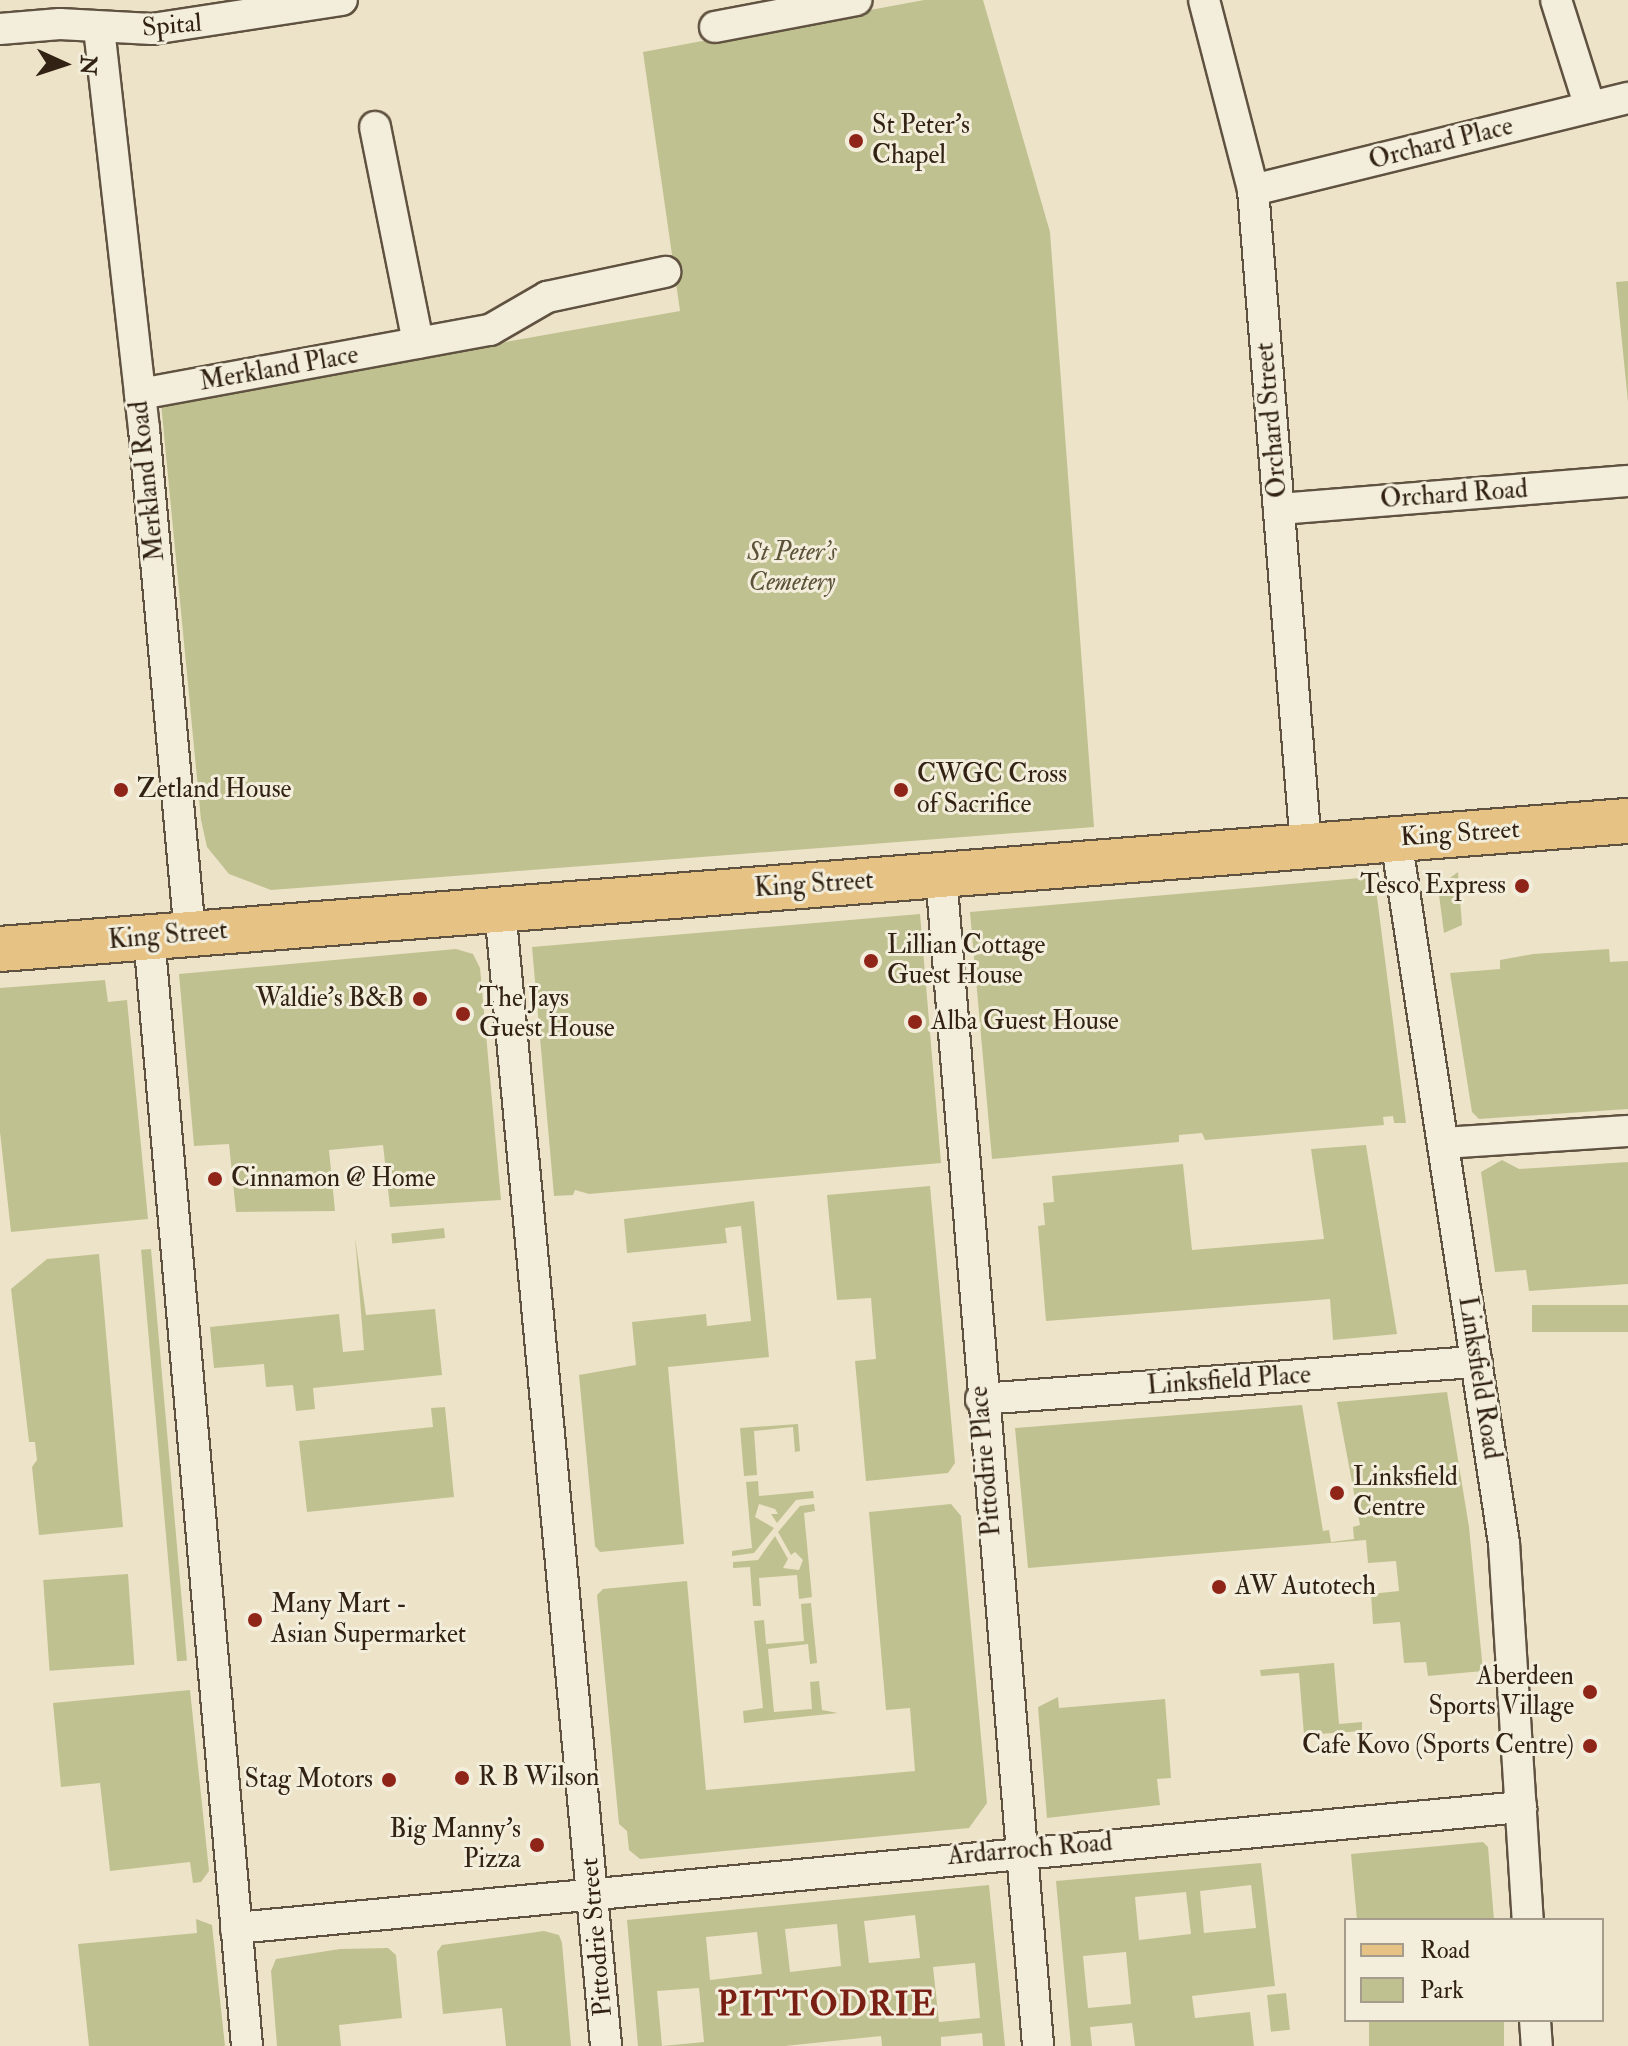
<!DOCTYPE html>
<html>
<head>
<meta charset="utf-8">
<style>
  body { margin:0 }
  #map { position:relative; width:1628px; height:2046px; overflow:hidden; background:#ede3c8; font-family:"IM FELL Double Pica",serif }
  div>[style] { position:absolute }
  .green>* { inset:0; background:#c0c190; transform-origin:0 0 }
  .roads { filter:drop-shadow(2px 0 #605240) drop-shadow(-2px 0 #605240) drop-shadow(0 2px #605240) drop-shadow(0 -2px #605240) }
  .street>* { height:30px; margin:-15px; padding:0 15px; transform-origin:15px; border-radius:15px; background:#f3eddb }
  .primary>* { height:44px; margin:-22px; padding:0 22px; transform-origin:22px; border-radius:22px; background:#e6c284 }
  .dots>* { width:22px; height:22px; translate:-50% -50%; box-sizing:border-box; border:4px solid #f3eddb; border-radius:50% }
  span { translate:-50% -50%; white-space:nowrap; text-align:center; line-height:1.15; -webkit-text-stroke:6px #f3eddb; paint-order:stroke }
  .street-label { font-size:26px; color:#312213 }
  .poi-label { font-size:26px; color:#312213 }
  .left { translate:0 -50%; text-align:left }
  .right { translate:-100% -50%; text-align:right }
  .park-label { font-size:26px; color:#5c5238; font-style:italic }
  .district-label { font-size:34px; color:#7a1f14; font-weight:700; letter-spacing:2px }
  .legend { position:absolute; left:1344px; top:1918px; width:260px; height:104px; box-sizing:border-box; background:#f3eddb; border:2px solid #a59c8b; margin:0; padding:10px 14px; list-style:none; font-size:24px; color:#312213 }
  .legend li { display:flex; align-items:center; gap:16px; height:40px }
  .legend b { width:40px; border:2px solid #a59c8b }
  .north { position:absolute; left:24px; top:24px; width:80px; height:80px; -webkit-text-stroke:6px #f3eddb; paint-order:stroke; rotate:93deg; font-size:22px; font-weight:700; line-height:32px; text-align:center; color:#312213 }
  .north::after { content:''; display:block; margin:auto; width:28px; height:36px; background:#312213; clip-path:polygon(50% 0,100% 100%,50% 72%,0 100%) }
</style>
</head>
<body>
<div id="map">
  <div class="green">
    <i style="clip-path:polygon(924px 0,983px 0,1050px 232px,1094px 827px,271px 890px,229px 874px,207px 847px,201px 820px,161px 403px,680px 311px,643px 52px)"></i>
    <i style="clip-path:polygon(1628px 281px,1628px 402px,1616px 282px)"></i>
    <i style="clip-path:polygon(1458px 872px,1462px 925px,1444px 933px,1438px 887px)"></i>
    <i style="clip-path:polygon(1360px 878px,1370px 879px,1377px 897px,1406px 1123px,1394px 1123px,1393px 1116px,1383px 1117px,1384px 1125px,1205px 1140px,1202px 1133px,1179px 1135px,1179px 1142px,992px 1159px,970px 912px)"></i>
    <i style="clip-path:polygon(920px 914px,941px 1163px,589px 1194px,575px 1190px,573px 1195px,554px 1196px,532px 947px)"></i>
    <i style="clip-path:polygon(456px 949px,473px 954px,480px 968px,501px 1200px,390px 1207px,383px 1145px,329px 1150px,335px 1211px,236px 1212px,229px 1144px,194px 1146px,179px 974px)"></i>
    <i style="clip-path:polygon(1609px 949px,1610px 962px,1628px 961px,1628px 1109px,1479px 1119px,1472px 1112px,1450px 973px,1500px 969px,1500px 960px,1533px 954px)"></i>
    <i style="clip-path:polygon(105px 980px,108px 1002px,127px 1000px,148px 1219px,11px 1232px,0 1132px,0 988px)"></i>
    <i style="clip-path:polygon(1366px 1145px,1397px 1334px,1333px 1340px,1330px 1299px,1046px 1321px,1038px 1226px,1045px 1225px,1043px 1203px,1054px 1202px,1052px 1176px,1183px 1164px,1192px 1250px,1324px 1239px,1311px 1149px)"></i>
    <i style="clip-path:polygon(1502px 1160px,1519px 1169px,1628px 1162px,1628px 1284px,1529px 1291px,1526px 1270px,1495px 1272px,1481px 1172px)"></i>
    <i style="clip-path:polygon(930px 1186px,955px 1463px,948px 1473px,866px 1481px,855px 1361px,876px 1359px,871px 1298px,837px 1300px,827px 1195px)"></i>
    <i style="clip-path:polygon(754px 1201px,769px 1357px,668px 1367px,684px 1544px,600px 1552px,595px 1546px,579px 1375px,636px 1365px,632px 1322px,706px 1314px,707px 1326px,751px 1321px,741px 1226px,725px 1228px,727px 1243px,627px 1253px,624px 1219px)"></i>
    <i style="left:444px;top:1228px;width:10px;height:53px;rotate:84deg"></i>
    <i style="clip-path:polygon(355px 1237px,366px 1315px,435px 1309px,442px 1375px,313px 1388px,315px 1409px,296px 1411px,293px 1385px,266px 1387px,264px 1364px,214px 1368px,210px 1327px,339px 1314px,343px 1352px,364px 1350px)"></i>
    <i style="left:151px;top:1249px;width:413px;height:10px;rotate:85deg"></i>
    <i style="clip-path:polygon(99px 1254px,123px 1527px,39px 1535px,32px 1467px,37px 1460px,35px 1442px,29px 1442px,11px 1289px,47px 1259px)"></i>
    <i style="left:1628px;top:1305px;width:27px;height:96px;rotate:90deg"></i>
    <i style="clip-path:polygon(1447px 1392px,1469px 1527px,1483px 1671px,1428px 1676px,1426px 1662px,1404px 1663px,1400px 1622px,1373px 1624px,1371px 1594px,1399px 1591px,1396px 1561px,1368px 1563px,1366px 1540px,1028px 1568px,1015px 1428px,1302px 1405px,1323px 1531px,1329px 1530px,1331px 1542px,1354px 1539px,1353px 1527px,1360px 1525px,1337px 1402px)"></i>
    <i style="clip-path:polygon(445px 1407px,454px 1497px,307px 1512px,299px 1441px,433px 1427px,431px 1408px)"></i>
    <i style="clip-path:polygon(798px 1424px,800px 1451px,795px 1452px,793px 1427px,754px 1431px,757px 1475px,744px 1476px,740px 1428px)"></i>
    <i style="clip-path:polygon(758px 1481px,759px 1496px,813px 1491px,814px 1498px,796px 1500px,777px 1523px,771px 1514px,778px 1514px,775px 1509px,759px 1504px,755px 1517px,774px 1528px,754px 1553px,732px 1556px,732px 1551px,752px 1548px,746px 1482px)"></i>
    <i style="clip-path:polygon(814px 1504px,815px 1511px,804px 1513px,812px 1597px,799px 1599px,797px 1575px,759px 1578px,761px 1606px,753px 1606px,750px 1567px,733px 1568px,733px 1562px,758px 1560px,775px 1536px,788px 1559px,783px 1568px,799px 1570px,803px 1560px,795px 1552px,791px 1555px,778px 1532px,800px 1506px)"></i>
    <i style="clip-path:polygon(951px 1504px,961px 1516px,987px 1803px,969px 1828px,640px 1859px,629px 1850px,627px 1831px,619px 1824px,597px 1595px,603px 1589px,687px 1581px,706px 1790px,915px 1771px,910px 1708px,886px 1710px,869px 1512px)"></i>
    <i style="left:128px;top:1574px;width:91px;height:85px;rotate:86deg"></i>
    <i style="clip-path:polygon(811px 1603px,817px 1663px,810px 1664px,808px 1644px,768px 1649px,774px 1712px,812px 1709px,810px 1682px,819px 1681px,822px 1710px,838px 1713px,744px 1723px,743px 1711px,763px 1708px,754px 1621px,764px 1620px,766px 1644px,804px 1641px,801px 1604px)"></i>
    <i style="clip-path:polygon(1334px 1663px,1339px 1724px,1362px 1722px,1362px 1731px,1304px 1735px,1299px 1673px,1261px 1676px,1260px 1670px)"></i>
    <i style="clip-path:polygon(190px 1690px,209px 1871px,201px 1882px,193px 1883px,190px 1862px,110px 1871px,100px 1783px,61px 1787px,53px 1703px)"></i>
    <i style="clip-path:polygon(1058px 1697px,1059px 1708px,1165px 1699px,1171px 1778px,1157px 1779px,1160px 1805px,1047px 1818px,1038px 1707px)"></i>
    <i style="clip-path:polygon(1483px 1842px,1488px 1847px,1494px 1920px,1357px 1920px,1351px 1854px)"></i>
    <i style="clip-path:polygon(evenodd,1261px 1863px,1275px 1986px,1192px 1996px,1195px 2018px,1250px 2012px,1254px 2046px,1135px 2046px,1132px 2023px,1090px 2027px,1092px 2046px,1071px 2046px,1056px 1881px,1261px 1863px,1251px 1885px,1256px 1928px,1204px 1933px,1200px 1891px,1251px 1885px,1261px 1863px,1186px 1892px,1191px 1934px,1139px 1940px,1135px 1897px,1186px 1892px,1261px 1863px,1126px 1952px,1131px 2004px,1088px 2008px,1083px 1956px,1126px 1952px)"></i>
    <i style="clip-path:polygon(evenodd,989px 1885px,1005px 2046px,983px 2046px,982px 2033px,941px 2037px,941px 2046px,882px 2046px,881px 2036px,785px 2046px,638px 2046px,627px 1920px,989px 1885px,915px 1915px,920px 1958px,869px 1963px,864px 1921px,915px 1915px,989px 1885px,837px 1924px,841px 1966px,790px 1972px,785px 1929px,837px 1924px,989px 1885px,757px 1932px,762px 1974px,710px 1980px,706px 1937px,757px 1932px,989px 1885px,975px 1963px,980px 2018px,939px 2022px,933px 1967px,975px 1963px,989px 1885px,699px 1988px,704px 2042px,662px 2046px,657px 1991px,699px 1988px)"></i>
    <i style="clip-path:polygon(196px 1919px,212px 1925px,225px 2046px,89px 2046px,78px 1944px,197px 1933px)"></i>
    <i style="clip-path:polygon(544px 1931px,559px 1935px,562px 1943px,571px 2046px,506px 2046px,502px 2008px,443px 2014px,437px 1952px,442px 1945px)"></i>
    <i style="clip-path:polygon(388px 1948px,396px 1955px,402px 2018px,339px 2025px,341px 2046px,277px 2046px,271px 1971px,276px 1959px,340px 1949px)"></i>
    <i style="left:1286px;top:1993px;width:37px;height:19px;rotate:84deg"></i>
    <i style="left:1369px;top:2020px;width:135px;height:26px"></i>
  </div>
  <div class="roads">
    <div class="street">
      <i style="left:1204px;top:0;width:196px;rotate:75.5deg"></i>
      <i style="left:1253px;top:190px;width:658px;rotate:85.38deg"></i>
      <i style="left:1556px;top:0;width:112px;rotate:72.4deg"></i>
      <i style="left:715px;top:27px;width:144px;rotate:-10.8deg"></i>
      <i style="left:99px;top:28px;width:404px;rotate:83.6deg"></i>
      <i style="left:144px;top:429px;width:507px;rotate:84.8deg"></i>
      <i style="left:0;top:29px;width:60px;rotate:-4.8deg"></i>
      <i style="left:60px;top:24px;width:92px;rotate:3.1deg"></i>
      <i style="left:152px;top:29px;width:192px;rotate:-8.7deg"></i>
      <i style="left:375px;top:127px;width:220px;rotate:78.7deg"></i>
      <i style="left:1253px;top:190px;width:386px;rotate:-13.8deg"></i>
      <i style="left:140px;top:394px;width:356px;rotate:-10.4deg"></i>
      <i style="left:490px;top:330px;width:66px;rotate:-30.1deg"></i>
      <i style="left:547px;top:297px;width:121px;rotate:-12deg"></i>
      <i style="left:1279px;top:509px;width:350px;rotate:-4.6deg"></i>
      <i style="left:1396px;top:839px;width:712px;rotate:81.28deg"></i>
      <i style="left:1504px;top:1543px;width:378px;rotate:86.4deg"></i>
      <i style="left:941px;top:875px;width:1175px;rotate:85.26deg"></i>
      <i style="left:500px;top:909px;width:1142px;rotate:84.67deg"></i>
      <i style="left:149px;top:937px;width:1113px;rotate:84.95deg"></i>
      <i style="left:1443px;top:1143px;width:185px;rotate:-3.7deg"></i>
      <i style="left:981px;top:1399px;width:497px;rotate:-4.3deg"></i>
      <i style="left:236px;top:1928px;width:1291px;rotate:-5.38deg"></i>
      <i style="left:1535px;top:2020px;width:26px;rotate:86deg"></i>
    </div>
    <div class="primary">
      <i style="left:0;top:949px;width:1633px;rotate:-4.5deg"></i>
    </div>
  </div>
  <div class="dots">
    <i style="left:856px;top:141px;background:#8f2418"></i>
    <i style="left:121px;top:790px;background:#8f2418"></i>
    <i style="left:901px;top:790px;background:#8f2418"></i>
    <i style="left:1522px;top:886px;background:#8f2418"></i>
    <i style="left:871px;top:961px;background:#8f2418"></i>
    <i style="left:420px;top:999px;background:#8f2418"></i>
    <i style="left:463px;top:1014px;background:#8f2418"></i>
    <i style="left:915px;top:1022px;background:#8f2418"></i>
    <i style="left:215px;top:1179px;background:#8f2418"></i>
    <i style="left:1337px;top:1493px;background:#8f2418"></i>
    <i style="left:1219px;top:1587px;background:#8f2418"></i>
    <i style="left:255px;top:1620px;background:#8f2418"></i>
    <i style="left:1590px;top:1692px;background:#8f2418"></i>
    <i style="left:1590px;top:1746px;background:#8f2418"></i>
    <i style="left:462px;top:1778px;background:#8f2418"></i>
    <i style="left:389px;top:1780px;background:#8f2418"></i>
    <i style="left:537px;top:1845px;background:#8f2418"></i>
  </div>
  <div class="street-label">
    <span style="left:172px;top:26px;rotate:-5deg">Spital</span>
    <span style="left:1441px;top:144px;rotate:-14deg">Orchard Place</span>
    <span style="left:279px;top:369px;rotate:-10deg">Merkland Place</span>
    <span style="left:1272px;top:420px;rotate:-95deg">Orchard Street</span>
    <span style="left:148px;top:481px;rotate:-96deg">Merkland Road</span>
    <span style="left:1454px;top:495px;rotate:-4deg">Orchard Road</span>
    <span style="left:1460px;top:834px;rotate:-4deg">King Street</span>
    <span style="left:814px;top:885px;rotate:-4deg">King Street</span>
    <span style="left:168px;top:936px;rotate:-5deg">King Street</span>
    <span style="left:1479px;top:1378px;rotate:81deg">Linksfield Road</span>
    <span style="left:1229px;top:1381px;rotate:-4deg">Linksfield Place</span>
    <span style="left:986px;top:1461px;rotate:-95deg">Pittodrie Place</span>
    <span style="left:1030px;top:1850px;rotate:-5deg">Ardarroch Road</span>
    <span style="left:597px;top:1937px;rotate:-95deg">Pittodrie Street</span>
  </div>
  <div class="poi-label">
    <span class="left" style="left:872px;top:141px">St Peter's<br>Chapel</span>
    <span class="left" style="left:917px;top:790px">CWGC Cross<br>of Sacrifice</span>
    <span class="left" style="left:137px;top:790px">Zetland House</span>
    <span class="right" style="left:1506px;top:886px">Tesco Express</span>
    <span class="left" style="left:887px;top:961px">Lillian Cottage<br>Guest House</span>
    <span class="right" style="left:404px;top:999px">Waldie's B&amp;B</span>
    <span class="left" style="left:479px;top:1014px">The Jays<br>Guest House</span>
    <span class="left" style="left:931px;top:1022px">Alba Guest House</span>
    <span class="left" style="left:231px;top:1179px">Cinnamon @ Home</span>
    <span class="left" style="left:1353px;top:1493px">Linksfield<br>Centre</span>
    <span class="left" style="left:1235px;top:1587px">AW Autotech</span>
    <span class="left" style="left:271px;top:1620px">Many Mart -<br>Asian Supermarket</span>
    <span class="right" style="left:1574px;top:1692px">Aberdeen<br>Sports Village</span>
    <span class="right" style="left:1574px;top:1746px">Cafe Kovo (Sports Centre)</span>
    <span class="left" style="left:478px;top:1778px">R B Wilson</span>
    <span class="right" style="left:373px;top:1780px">Stag Motors</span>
    <span class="right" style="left:521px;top:1845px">Big Manny's<br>Pizza</span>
  </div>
  <div class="park-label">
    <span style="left:792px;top:568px">St Peter's<br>Cemetery</span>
  </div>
  <div class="district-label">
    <span style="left:827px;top:2005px">PITTODRIE</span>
  </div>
  <ul class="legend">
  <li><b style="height:10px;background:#e6c284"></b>Road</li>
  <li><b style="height:22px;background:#c0c190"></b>Park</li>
  </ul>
  <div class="north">N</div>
</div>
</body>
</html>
